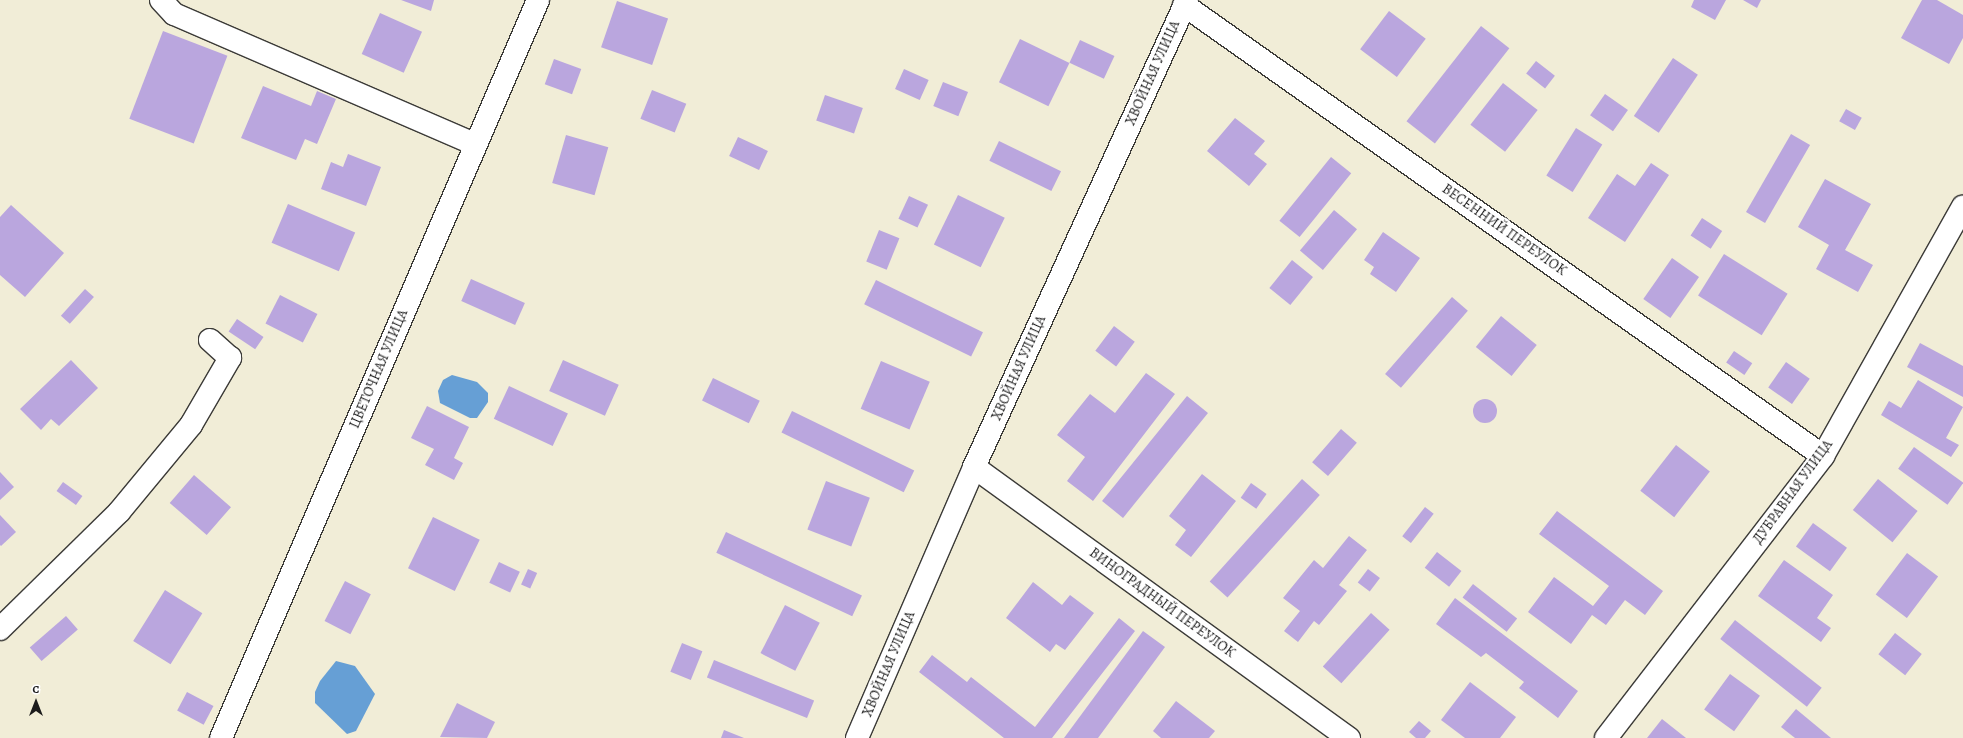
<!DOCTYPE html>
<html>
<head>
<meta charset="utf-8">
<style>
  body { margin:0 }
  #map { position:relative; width:1963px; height:738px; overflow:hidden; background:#f1edd7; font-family:Alegreya,serif }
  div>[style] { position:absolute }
  .water>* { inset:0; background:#669fd5 }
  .building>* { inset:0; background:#baa6de; transform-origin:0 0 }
  .round { border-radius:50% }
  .roads { filter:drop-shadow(1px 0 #3c3b38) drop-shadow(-1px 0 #3c3b38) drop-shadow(0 1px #3c3b38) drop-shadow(0 -1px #3c3b38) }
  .minor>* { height:22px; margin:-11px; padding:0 11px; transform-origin:11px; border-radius:11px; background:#fff }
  span { translate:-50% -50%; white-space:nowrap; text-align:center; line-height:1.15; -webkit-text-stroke:4px #fff; paint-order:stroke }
  .street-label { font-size:14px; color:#1c1c1c }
  .north { position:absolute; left:16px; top:682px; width:40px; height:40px; -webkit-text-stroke:3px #fff; paint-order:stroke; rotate:0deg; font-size:11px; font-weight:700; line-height:16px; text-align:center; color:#1c1c1c }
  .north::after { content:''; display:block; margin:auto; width:14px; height:18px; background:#1c1c1c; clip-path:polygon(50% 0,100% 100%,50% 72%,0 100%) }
</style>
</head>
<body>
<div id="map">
  <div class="water">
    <i style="clip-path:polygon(452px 375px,477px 382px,488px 393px,488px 402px,477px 418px,470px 418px,440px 403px,438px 391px,443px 380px)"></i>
    <i style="clip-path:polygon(336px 661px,355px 666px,375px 694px,356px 731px,347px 734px,315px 703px,315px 692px,320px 681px)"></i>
  </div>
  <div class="building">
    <i style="clip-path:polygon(401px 0,434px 0,431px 11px)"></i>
    <i style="clip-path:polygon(1694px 0,1726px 0,1715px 20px,1691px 7px)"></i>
    <i style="clip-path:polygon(1743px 0,1761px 0,1757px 8px)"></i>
    <i style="clip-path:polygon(1922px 0,1937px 0,1963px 15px,1963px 38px,1949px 64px,1901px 38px)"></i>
    <i style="left:617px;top:1px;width:54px;height:49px;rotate:19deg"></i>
    <i style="left:1389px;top:11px;width:46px;height:48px;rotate:37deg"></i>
    <i style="left:380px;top:13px;width:46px;height:45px;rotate:24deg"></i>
    <i style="left:1481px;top:26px;width:36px;height:121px;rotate:38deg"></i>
    <i style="left:163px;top:31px;width:69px;height:94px;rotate:21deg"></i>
    <i style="left:1020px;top:39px;width:55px;height:48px;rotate:26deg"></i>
    <i style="left:1080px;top:40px;width:38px;height:25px;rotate:25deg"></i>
    <i style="left:1673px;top:58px;width:30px;height:70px;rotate:34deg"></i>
    <i style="left:554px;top:59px;width:29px;height:27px;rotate:20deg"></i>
    <i style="left:1536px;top:61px;width:24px;height:16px;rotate:38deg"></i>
    <i style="left:904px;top:69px;width:27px;height:22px;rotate:24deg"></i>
    <i style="left:943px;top:82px;width:27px;height:26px;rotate:22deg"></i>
    <i style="left:1503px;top:83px;width:44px;height:53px;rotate:38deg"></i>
    <i style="clip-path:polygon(263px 86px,311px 106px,317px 91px,336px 99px,317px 144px,305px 139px,296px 160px,241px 138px)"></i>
    <i style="left:652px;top:90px;width:37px;height:31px;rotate:22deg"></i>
    <i style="left:1605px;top:94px;width:28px;height:26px;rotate:35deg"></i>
    <i style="left:825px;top:95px;width:40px;height:27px;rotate:19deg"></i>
    <i style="left:1846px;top:109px;width:18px;height:14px;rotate:29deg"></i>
    <i style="clip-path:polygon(1235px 118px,1265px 141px,1254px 154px,1267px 164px,1249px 186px,1207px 151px)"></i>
    <i style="left:1576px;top:128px;width:31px;height:56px;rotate:32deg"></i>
    <i style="left:1791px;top:134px;width:22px;height:90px;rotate:30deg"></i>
    <i style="left:566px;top:135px;width:44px;height:50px;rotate:16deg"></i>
    <i style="left:738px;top:137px;width:33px;height:21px;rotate:25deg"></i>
    <i style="left:999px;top:141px;width:69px;height:22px;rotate:26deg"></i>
    <i style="clip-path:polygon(348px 154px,381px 167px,366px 206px,321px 189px,331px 162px,343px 167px)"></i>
    <i style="left:1331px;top:157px;width:26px;height:82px;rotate:39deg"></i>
    <i style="clip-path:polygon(1651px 163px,1669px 175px,1625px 242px,1588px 218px,1617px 174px,1635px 186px)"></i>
    <i style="clip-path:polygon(1825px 179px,1871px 204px,1845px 250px,1873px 265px,1858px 292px,1816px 269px,1829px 245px,1798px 227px)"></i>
    <i style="left:958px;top:195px;width:52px;height:55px;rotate:26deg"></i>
    <i style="left:909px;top:196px;width:21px;height:25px;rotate:25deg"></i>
    <i style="left:288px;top:204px;width:73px;height:42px;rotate:23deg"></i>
    <i style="clip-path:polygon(11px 205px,64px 253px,25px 297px,0 275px,0 217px)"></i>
    <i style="left:1334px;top:210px;width:30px;height:53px;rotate:40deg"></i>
    <i style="left:1702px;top:218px;width:24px;height:21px;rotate:33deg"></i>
    <i style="left:879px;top:230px;width:22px;height:34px;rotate:22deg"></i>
    <i style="clip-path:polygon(1383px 232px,1420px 258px,1396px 292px,1370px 274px,1374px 267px,1364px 260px)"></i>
    <i style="left:1724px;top:254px;width:75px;height:49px;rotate:32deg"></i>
    <i style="left:1672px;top:258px;width:33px;height:50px;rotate:35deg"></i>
    <i style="left:1292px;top:260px;width:27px;height:36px;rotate:39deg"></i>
    <i style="left:471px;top:279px;width:59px;height:24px;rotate:24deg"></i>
    <i style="left:876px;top:280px;width:119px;height:27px;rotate:26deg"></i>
    <i style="left:85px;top:289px;width:12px;height:36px;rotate:42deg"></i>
    <i style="left:280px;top:295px;width:42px;height:32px;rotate:27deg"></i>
    <i style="left:1452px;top:297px;width:21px;height:102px;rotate:41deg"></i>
    <i style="left:1501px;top:316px;width:46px;height:40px;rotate:39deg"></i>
    <i style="left:237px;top:319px;width:32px;height:15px;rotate:34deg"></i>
    <i style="left:1114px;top:326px;width:26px;height:31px;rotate:37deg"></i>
    <i style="clip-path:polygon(1920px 343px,1963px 366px,1963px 397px,1907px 367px)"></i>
    <i style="left:1734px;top:351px;width:22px;height:14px;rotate:34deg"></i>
    <i style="clip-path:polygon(71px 360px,98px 388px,59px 426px,51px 419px,41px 430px,20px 409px)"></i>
    <i style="left:563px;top:360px;width:61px;height:34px;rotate:24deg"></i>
    <i style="left:881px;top:361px;width:53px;height:52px;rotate:23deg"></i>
    <i style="left:1786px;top:362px;width:29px;height:31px;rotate:35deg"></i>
    <i style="clip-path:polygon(1146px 373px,1175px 394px,1093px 501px,1067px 481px,1085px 457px,1057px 435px,1090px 394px,1115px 413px)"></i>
    <i style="left:713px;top:378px;width:52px;height:25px;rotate:26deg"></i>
    <i style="clip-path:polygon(1918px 380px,1963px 407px,1946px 438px,1959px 445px,1951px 457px,1881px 415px,1889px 401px,1901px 408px)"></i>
    <i style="left:509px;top:386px;width:65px;height:36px;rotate:25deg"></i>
    <i style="left:1187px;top:396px;width:27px;height:135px;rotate:39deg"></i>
    <i class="round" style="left:1473px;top:399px;width:24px;height:24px"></i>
    <i style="clip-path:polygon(427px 406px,469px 427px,454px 458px,463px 463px,454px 480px,425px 465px,434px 449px,411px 438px)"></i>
    <i style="left:792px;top:411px;width:136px;height:24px;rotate:26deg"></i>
    <i style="left:1341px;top:429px;width:21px;height:44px;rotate:41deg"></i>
    <i style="left:1676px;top:445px;width:43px;height:58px;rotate:38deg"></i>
    <i style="left:1914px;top:447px;width:61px;height:27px;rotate:36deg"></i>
    <i style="clip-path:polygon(0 472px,14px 487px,0 500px)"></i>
    <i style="clip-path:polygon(1202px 474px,1236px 501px,1191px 557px,1175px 545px,1186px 530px,1169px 516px)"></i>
    <i style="left:194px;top:475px;width:49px;height:37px;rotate:41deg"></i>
    <i style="left:1302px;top:479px;width:24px;height:138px;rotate:42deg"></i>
    <i style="left:1878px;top:479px;width:51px;height:40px;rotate:39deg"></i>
    <i style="left:826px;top:481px;width:47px;height:52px;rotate:21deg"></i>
    <i style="left:63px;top:482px;width:24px;height:11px;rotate:36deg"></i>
    <i style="left:1251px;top:483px;width:19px;height:18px;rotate:35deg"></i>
    <i style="left:1425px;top:507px;width:11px;height:37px;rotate:38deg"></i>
    <i style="clip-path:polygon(1557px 511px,1663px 591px,1645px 615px,1625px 600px,1606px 625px,1592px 615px,1571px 644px,1528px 612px,1554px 577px,1593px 606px,1609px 586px,1539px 534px)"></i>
    <i style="clip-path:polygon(0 515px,16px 532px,1px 546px,0 545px)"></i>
    <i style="left:433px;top:517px;width:52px;height:57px;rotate:26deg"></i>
    <i style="left:1813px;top:523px;width:42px;height:29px;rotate:36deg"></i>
    <i style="left:726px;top:532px;width:150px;height:23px;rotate:25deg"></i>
    <i style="clip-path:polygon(1349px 536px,1367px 550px,1339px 585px,1347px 591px,1319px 625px,1314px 621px,1298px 642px,1284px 631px,1300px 611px,1283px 598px,1314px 560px,1323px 568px)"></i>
    <i style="left:1437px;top:552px;width:31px;height:20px;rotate:38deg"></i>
    <i style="left:1907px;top:553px;width:39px;height:52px;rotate:37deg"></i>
    <i style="clip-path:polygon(1784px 560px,1833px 595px,1817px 618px,1831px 628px,1821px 642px,1758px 596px)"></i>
    <i style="left:499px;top:562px;width:23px;height:23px;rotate:25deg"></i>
    <i style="left:528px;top:569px;width:10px;height:17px;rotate:24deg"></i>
    <i style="left:1368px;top:569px;width:15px;height:17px;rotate:37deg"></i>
    <i style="left:345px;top:581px;width:29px;height:45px;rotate:27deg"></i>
    <i style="clip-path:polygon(1033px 582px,1062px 605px,1070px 595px,1094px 613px,1065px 650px,1056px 644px,1050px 652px,1006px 618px)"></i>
    <i style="left:1473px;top:584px;width:56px;height:17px;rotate:38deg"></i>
    <i style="left:165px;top:590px;width:44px;height:60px;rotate:32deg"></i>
    <i style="clip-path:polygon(1455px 598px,1578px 691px,1558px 718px,1519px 688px,1524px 682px,1486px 653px,1481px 657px,1436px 624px)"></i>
    <i style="left:785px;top:605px;width:39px;height:54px;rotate:27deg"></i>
    <i style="left:1371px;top:613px;width:25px;height:72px;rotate:42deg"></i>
    <i style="left:66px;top:616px;width:18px;height:48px;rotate:49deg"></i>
    <i style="clip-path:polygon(1119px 618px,1135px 631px,1052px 738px,1004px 738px,919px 672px,932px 655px,967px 682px,971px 677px,1035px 727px)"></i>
    <i style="left:1735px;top:620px;width:110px;height:24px;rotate:38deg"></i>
    <i style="clip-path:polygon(1143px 631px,1165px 647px,1098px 738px,1064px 738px)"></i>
    <i style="left:1895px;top:633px;width:34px;height:27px;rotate:38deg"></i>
    <i style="left:682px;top:643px;width:22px;height:31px;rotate:22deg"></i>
    <i style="left:714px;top:660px;width:108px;height:19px;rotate:22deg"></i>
    <i style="left:1730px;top:674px;width:37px;height:44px;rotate:36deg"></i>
    <i style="clip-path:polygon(1470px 682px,1516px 717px,1500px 738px,1465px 738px,1441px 720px)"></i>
    <i style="left:187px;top:692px;width:30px;height:21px;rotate:28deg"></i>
    <i style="clip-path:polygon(1176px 701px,1215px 731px,1209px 738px,1161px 738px,1153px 731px)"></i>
    <i style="clip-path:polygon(457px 703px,495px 722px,487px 738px,440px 737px)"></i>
    <i style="clip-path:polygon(1796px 709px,1831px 738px,1795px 738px,1781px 727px)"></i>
    <i style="clip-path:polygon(1662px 719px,1686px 738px,1647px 738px)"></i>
    <i style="clip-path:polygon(1419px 721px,1431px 731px,1425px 738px,1416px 738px,1409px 732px)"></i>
    <i style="clip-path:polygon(724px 730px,744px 738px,721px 738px)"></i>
  </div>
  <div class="roads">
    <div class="minor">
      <i style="left:161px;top:0;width:19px;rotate:47deg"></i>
      <i style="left:174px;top:14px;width:328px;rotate:23.4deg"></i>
      <i style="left:1184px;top:5px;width:782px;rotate:35.21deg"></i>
      <i style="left:974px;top:467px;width:463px;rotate:35.9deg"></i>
      <i style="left:0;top:629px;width:167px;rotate:-44.5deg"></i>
      <i style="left:119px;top:512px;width:113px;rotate:-50.4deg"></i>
      <i style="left:191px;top:425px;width:78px;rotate:-59.8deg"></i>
      <i style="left:230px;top:358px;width:27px;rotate:-138deg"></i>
      <i style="left:221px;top:738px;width:803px;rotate:-66.75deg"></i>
      <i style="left:857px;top:738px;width:295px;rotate:-66.6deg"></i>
      <i style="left:974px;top:467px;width:513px;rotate:-65.48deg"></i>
      <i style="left:1606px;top:738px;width:356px;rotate:-52.4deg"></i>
      <i style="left:1823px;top:456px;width:286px;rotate:-60.7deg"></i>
    </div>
  </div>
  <div class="street-label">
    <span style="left:1153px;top:73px;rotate:-66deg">ХВОЙНАЯ УЛИЦА</span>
    <span style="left:1504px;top:230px;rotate:35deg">ВЕСЕННИЙ ПЕРЕУЛОК</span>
    <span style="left:1019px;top:368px;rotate:-66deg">ХВОЙНАЯ УЛИЦА</span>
    <span style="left:379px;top:369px;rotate:-67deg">ЦВЕТОЧНАЯ УЛИЦА</span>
    <span style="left:1793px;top:492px;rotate:-54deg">ДУБРАВНАЯ УЛИЦА</span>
    <span style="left:1162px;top:603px;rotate:36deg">ВИНОГРАДНЫЙ ПЕРЕУЛОК</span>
    <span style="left:889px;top:664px;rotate:-67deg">ХВОЙНАЯ УЛИЦА</span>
  </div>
  <div class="north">С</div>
</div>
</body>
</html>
